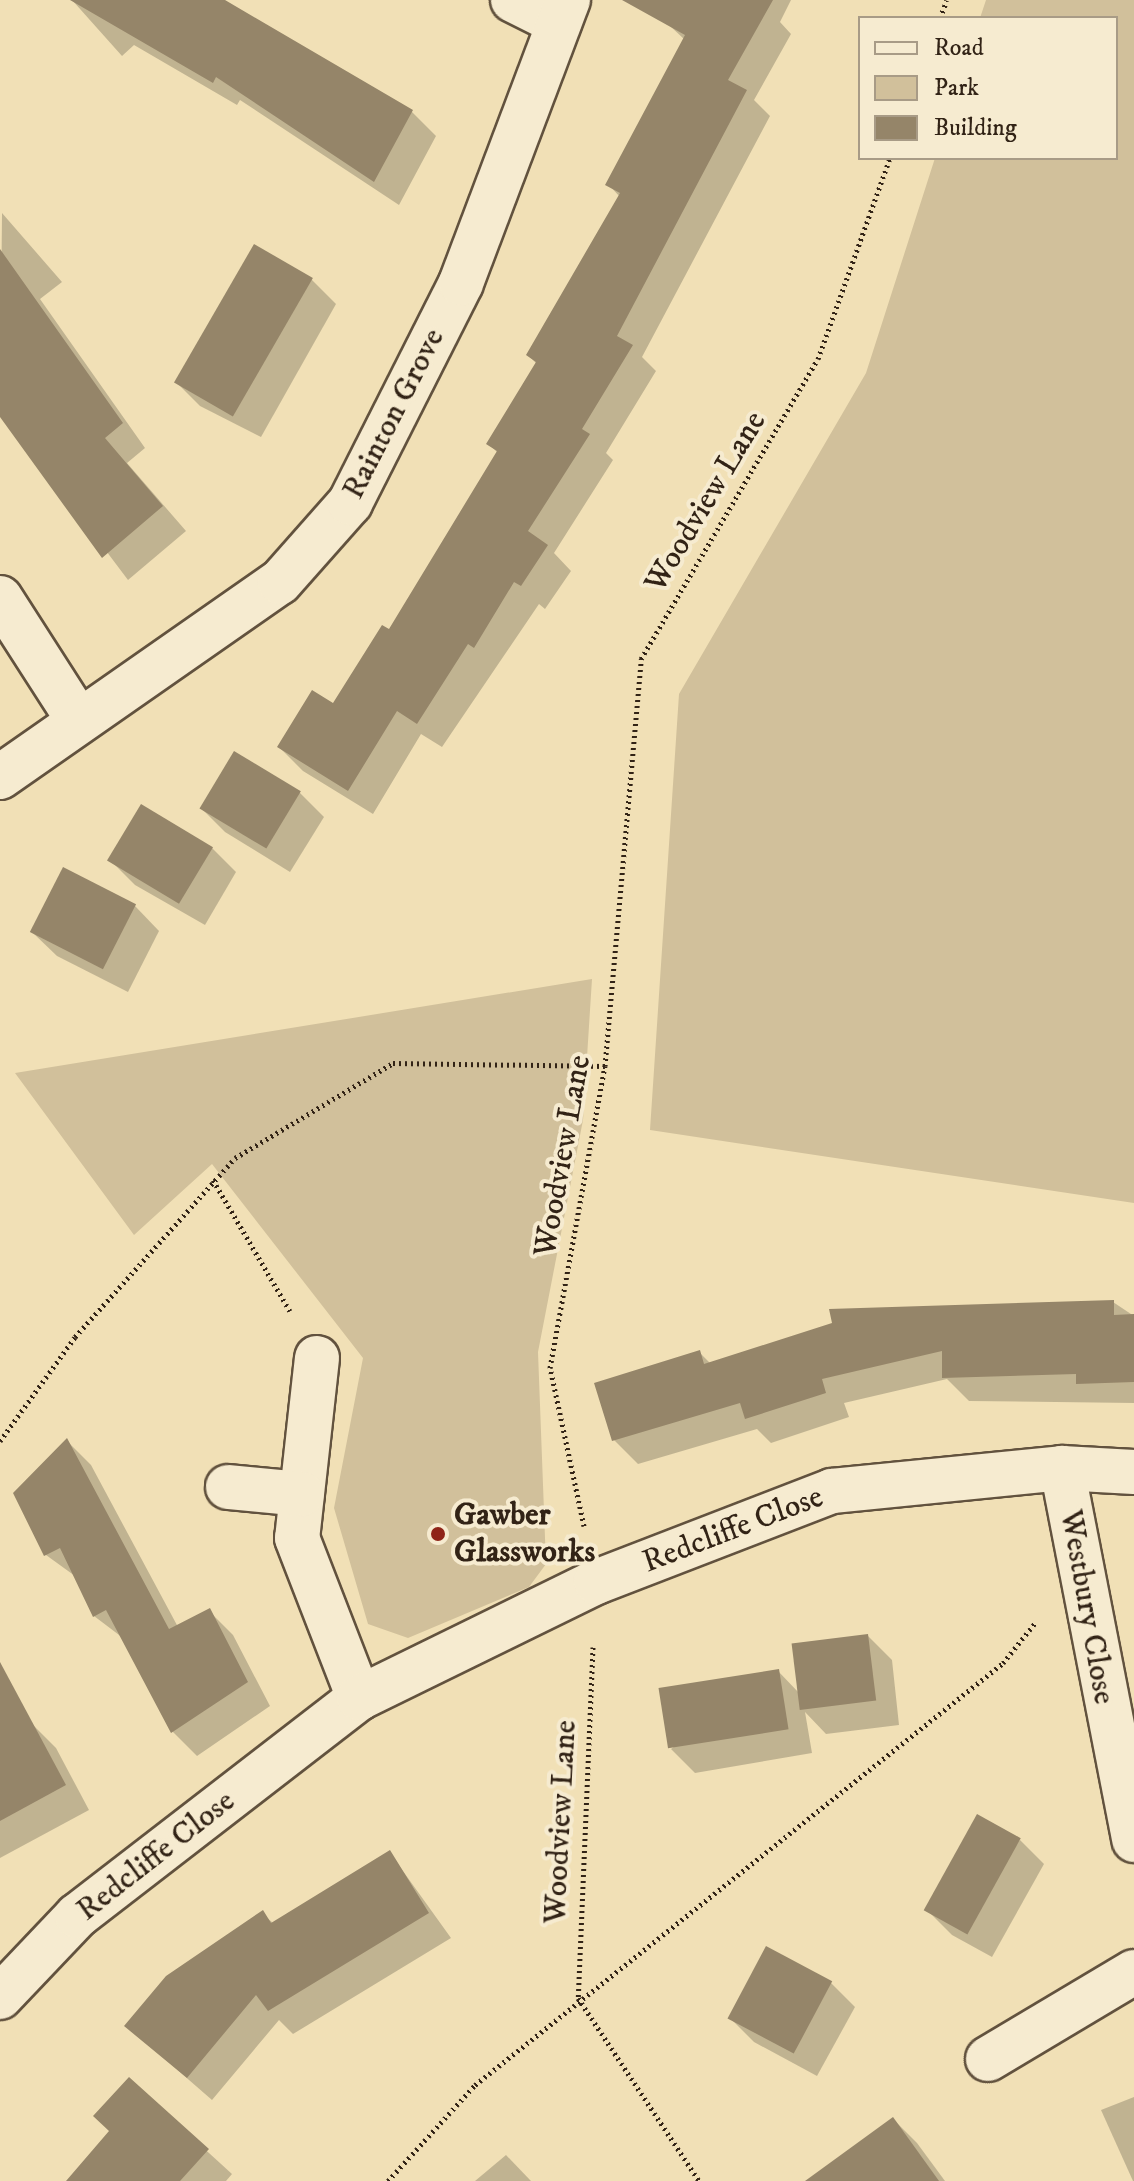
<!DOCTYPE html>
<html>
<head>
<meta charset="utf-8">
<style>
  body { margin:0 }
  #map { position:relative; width:1134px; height:2181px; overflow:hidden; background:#f1e0b6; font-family:"IM FELL DW Pica",serif }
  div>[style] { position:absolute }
  .green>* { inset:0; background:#d1c09b }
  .shadow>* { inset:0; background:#0003 }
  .building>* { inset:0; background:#958569; transform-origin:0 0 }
  .path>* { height:5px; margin-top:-2.5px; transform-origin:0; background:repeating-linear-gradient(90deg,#322316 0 2px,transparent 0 6px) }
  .roads { filter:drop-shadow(2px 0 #62523e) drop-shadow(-2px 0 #62523e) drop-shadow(0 2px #62523e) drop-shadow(0 -2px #62523e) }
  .minor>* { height:44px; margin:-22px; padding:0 22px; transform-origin:22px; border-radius:22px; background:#f6ebd0 }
  .dots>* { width:22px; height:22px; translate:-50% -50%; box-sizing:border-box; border:4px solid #f6ebd0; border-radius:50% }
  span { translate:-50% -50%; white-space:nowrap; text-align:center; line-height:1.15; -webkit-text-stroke:8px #f6ebd0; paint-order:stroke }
  .street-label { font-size:32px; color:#322316 }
  .poi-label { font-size:32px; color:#322316; font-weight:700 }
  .left { translate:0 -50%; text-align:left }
  .legend { position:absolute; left:858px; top:16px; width:260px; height:144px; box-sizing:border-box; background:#f6ebd0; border:2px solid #a89b86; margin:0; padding:10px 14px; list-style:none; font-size:24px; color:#322316 }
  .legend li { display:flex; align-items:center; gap:16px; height:40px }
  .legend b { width:40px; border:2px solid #a89b86 }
</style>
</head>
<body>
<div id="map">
  <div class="green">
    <i style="clip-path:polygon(986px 0,1134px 0,1134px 1203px,650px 1130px,679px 694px,866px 373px,935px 158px,1116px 158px,1116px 18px,980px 18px)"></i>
    <i style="clip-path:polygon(592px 979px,583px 1120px,538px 1352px,546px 1564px,529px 1587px,408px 1638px,368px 1624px,334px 1508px,363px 1358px,212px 1164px,134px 1235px,15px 1073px)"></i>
  </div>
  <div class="shadow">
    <i style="clip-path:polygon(72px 0,221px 0,412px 112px,436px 136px,399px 205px,240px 100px,237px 105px,134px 45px,122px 56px)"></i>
    <i style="clip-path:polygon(683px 0,791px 0,780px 22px,791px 34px,754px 100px,770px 116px,642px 357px,656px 371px,606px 453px,613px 460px,554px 553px,571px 571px,545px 609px,539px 604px,442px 747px,421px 734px,373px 814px,303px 771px,279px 747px,334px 706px,390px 632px,498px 453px,488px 443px,537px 364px,528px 355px,620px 197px,608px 184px,685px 40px,669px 25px)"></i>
    <i style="clip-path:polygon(2px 213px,62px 282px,40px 299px,145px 448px,127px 463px,186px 531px,128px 580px,0 410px)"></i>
    <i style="clip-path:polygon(255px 247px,312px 280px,336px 304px,261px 437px,200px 406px,176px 382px)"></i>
    <i style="clip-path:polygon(235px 754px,300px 793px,324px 817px,290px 872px,225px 832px,201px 808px)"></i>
    <i style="clip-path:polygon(212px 848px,236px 872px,205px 925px,135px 885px,111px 861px)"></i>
    <i style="clip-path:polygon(135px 906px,159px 931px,128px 992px,57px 956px,32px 932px)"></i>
    <i style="clip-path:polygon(1113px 1302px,1134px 1316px,1134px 1403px,969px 1401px,947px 1379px,844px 1403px,849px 1417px,771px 1443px,757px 1429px,638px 1464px,614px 1440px,699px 1352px,711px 1364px)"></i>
    <i style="clip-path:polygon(67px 1441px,91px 1465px,178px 1627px,209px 1611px,233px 1635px,270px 1706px,197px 1756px,172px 1731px,123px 1638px,94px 1616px,75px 1576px,46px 1555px,15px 1494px)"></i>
    <i style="clip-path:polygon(868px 1636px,892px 1660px,899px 1725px,826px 1734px,805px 1712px,812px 1753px,695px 1773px,671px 1749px,778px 1671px,800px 1694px)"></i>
    <i style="clip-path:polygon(32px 1724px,56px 1748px,89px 1810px,0 1858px,0 1743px)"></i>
    <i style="clip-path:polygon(1020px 1840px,1044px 1864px,992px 1957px,952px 1935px,928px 1911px)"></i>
    <i style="clip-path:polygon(390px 1853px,451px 1938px,293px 2034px,279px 2020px,212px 2100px,127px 2026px,262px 1913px,274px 1924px)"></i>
    <i style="clip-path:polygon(831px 1983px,855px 2007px,817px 2076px,754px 2042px,730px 2018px)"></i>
    <i style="clip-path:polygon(129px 2080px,232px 2174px,226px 2181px,69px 2181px,111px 2131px)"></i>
    <i style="clip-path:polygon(1134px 2097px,1134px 2181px,1133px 2181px,1101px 2110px)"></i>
    <i style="clip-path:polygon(893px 2119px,917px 2143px,945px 2181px,857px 2181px)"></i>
    <i style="clip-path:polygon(506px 2155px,531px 2181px,475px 2181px)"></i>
  </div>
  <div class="building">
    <i style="clip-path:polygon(70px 0,225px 0,413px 110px,374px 182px,216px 77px,213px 83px)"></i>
    <i style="clip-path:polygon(622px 0,773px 0,728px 80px,747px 90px,617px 336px,633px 345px,582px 429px,590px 434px,528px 531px,548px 545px,521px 586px,514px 582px,474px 648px,468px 644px,417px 724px,397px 711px,348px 791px,277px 747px,312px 690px,333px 703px,382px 625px,389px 629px,497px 451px,486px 444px,536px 362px,526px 355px,620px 193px,605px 185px,685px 35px)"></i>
    <i style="left:254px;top:244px;width:68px;height:160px;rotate:30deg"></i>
    <i style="clip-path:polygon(0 249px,123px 423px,105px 438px,163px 506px,102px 558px,0 417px)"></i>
    <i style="left:234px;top:751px;width:78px;height:67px;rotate:31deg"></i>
    <i style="left:141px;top:804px;width:84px;height:66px;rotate:31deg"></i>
    <i style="left:63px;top:867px;width:82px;height:73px;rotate:27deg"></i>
    <i style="clip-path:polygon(1114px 1300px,1114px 1315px,1134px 1314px,1134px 1382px,1076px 1384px,1076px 1374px,942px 1378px,942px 1351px,822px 1379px,826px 1393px,745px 1419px,740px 1403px,612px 1441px,594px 1383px,700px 1350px,704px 1364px,832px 1323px,829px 1309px)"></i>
    <i style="clip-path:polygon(67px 1438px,169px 1629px,210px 1608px,248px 1682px,171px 1733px,106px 1610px,93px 1617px,60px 1548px,44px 1556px,13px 1493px)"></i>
    <i style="left:868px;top:1634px;width:67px;height:77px;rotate:83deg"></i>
    <i style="clip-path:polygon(0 1662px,66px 1785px,0 1821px)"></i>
    <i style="left:779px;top:1669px;width:61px;height:122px;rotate:81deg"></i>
    <i style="left:977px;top:1814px;width:50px;height:110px;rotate:29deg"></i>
    <i style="clip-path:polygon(390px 1850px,429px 1913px,268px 2011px,256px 1995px,187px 2078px,124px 2026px,166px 1976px,263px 1910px,271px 1923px)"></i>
    <i style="left:766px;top:1946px;width:75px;height:82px;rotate:28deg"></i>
    <i style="clip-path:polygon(129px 2077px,209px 2149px,180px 2181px,66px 2181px,109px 2131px,93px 2116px)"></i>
    <i style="clip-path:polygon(893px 2117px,939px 2181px,805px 2181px)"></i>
  </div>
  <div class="path">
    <i style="left:940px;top:18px;width:19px;rotate:-69deg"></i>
    <i style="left:213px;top:1180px;width:152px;rotate:59.6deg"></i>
    <i style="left:0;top:1441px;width:128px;rotate:-54.2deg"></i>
    <i style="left:75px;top:1337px;width:240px;rotate:-48.2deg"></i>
    <i style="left:235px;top:1158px;width:184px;rotate:-31deg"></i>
    <i style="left:393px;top:1063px;width:212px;rotate:0.8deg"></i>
    <i style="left:584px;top:1526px;width:162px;rotate:-102.1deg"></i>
    <i style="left:550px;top:1368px;width:307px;rotate:-79.7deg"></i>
    <i style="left:605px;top:1066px;width:409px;rotate:-84.9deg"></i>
    <i style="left:641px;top:659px;width:348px;rotate:-59.5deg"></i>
    <i style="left:818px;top:359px;width:214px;rotate:-70.3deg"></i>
    <i style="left:593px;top:1647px;width:351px;rotate:92.4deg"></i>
    <i style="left:578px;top:1998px;width:219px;rotate:56.5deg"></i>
    <i style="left:388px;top:2181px;width:130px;rotate:-47.8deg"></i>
    <i style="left:475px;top:2085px;width:676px;rotate:-38.63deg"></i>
    <i style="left:1003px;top:1663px;width:51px;rotate:-51.3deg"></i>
  </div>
  <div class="roads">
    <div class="minor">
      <i style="left:513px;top:0;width:51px;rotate:26.6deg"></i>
      <i style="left:0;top:598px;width:146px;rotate:57.3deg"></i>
      <i style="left:0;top:777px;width:341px;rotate:-34.9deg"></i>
      <i style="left:280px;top:582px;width:106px;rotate:-48.5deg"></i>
      <i style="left:350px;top:503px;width:246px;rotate:-63.2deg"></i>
      <i style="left:461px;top:283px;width:303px;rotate:-69.3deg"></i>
      <i style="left:317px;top:1358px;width:181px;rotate:96.3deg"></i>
      <i style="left:297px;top:1538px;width:172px;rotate:68.8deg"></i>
      <i style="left:1062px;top:1468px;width:379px;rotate:79deg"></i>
      <i style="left:228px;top:1487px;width:74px;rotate:5.4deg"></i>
      <i style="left:0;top:1997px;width:112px;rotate:-46.5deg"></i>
      <i style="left:77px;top:1916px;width:356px;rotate:-37.7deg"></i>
      <i style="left:359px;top:1698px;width:264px;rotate:-26.1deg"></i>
      <i style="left:596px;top:1582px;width:253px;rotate:-21.1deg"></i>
      <i style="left:832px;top:1491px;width:231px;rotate:-5.7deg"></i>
      <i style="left:1062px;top:1468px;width:72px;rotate:3.2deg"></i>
      <i style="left:988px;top:2059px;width:170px;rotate:-30.8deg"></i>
    </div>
  </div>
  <div class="dots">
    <i style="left:438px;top:1534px;background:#8f2418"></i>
  </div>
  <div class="street-label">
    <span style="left:394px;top:414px;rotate:-63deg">Rainton Grove</span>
    <span style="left:706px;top:502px;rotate:-59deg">Woodview Lane</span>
    <span style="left:563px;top:1156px;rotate:-80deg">Woodview Lane</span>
    <span style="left:733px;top:1530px;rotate:-21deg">Redcliffe Close</span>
    <span style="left:1087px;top:1607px;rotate:80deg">Westbury Close</span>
    <span style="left:561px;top:1822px;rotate:-87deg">Woodview Lane</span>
    <span style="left:156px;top:1856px;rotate:-38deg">Redcliffe Close</span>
  </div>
  <div class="poi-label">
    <span class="left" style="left:454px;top:1534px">Gawber<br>Glassworks</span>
  </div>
  <ul class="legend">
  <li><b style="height:10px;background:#f6ebd0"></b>Road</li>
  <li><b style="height:22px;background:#d1c09b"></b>Park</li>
  <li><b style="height:22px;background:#958569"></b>Building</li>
  </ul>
</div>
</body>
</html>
